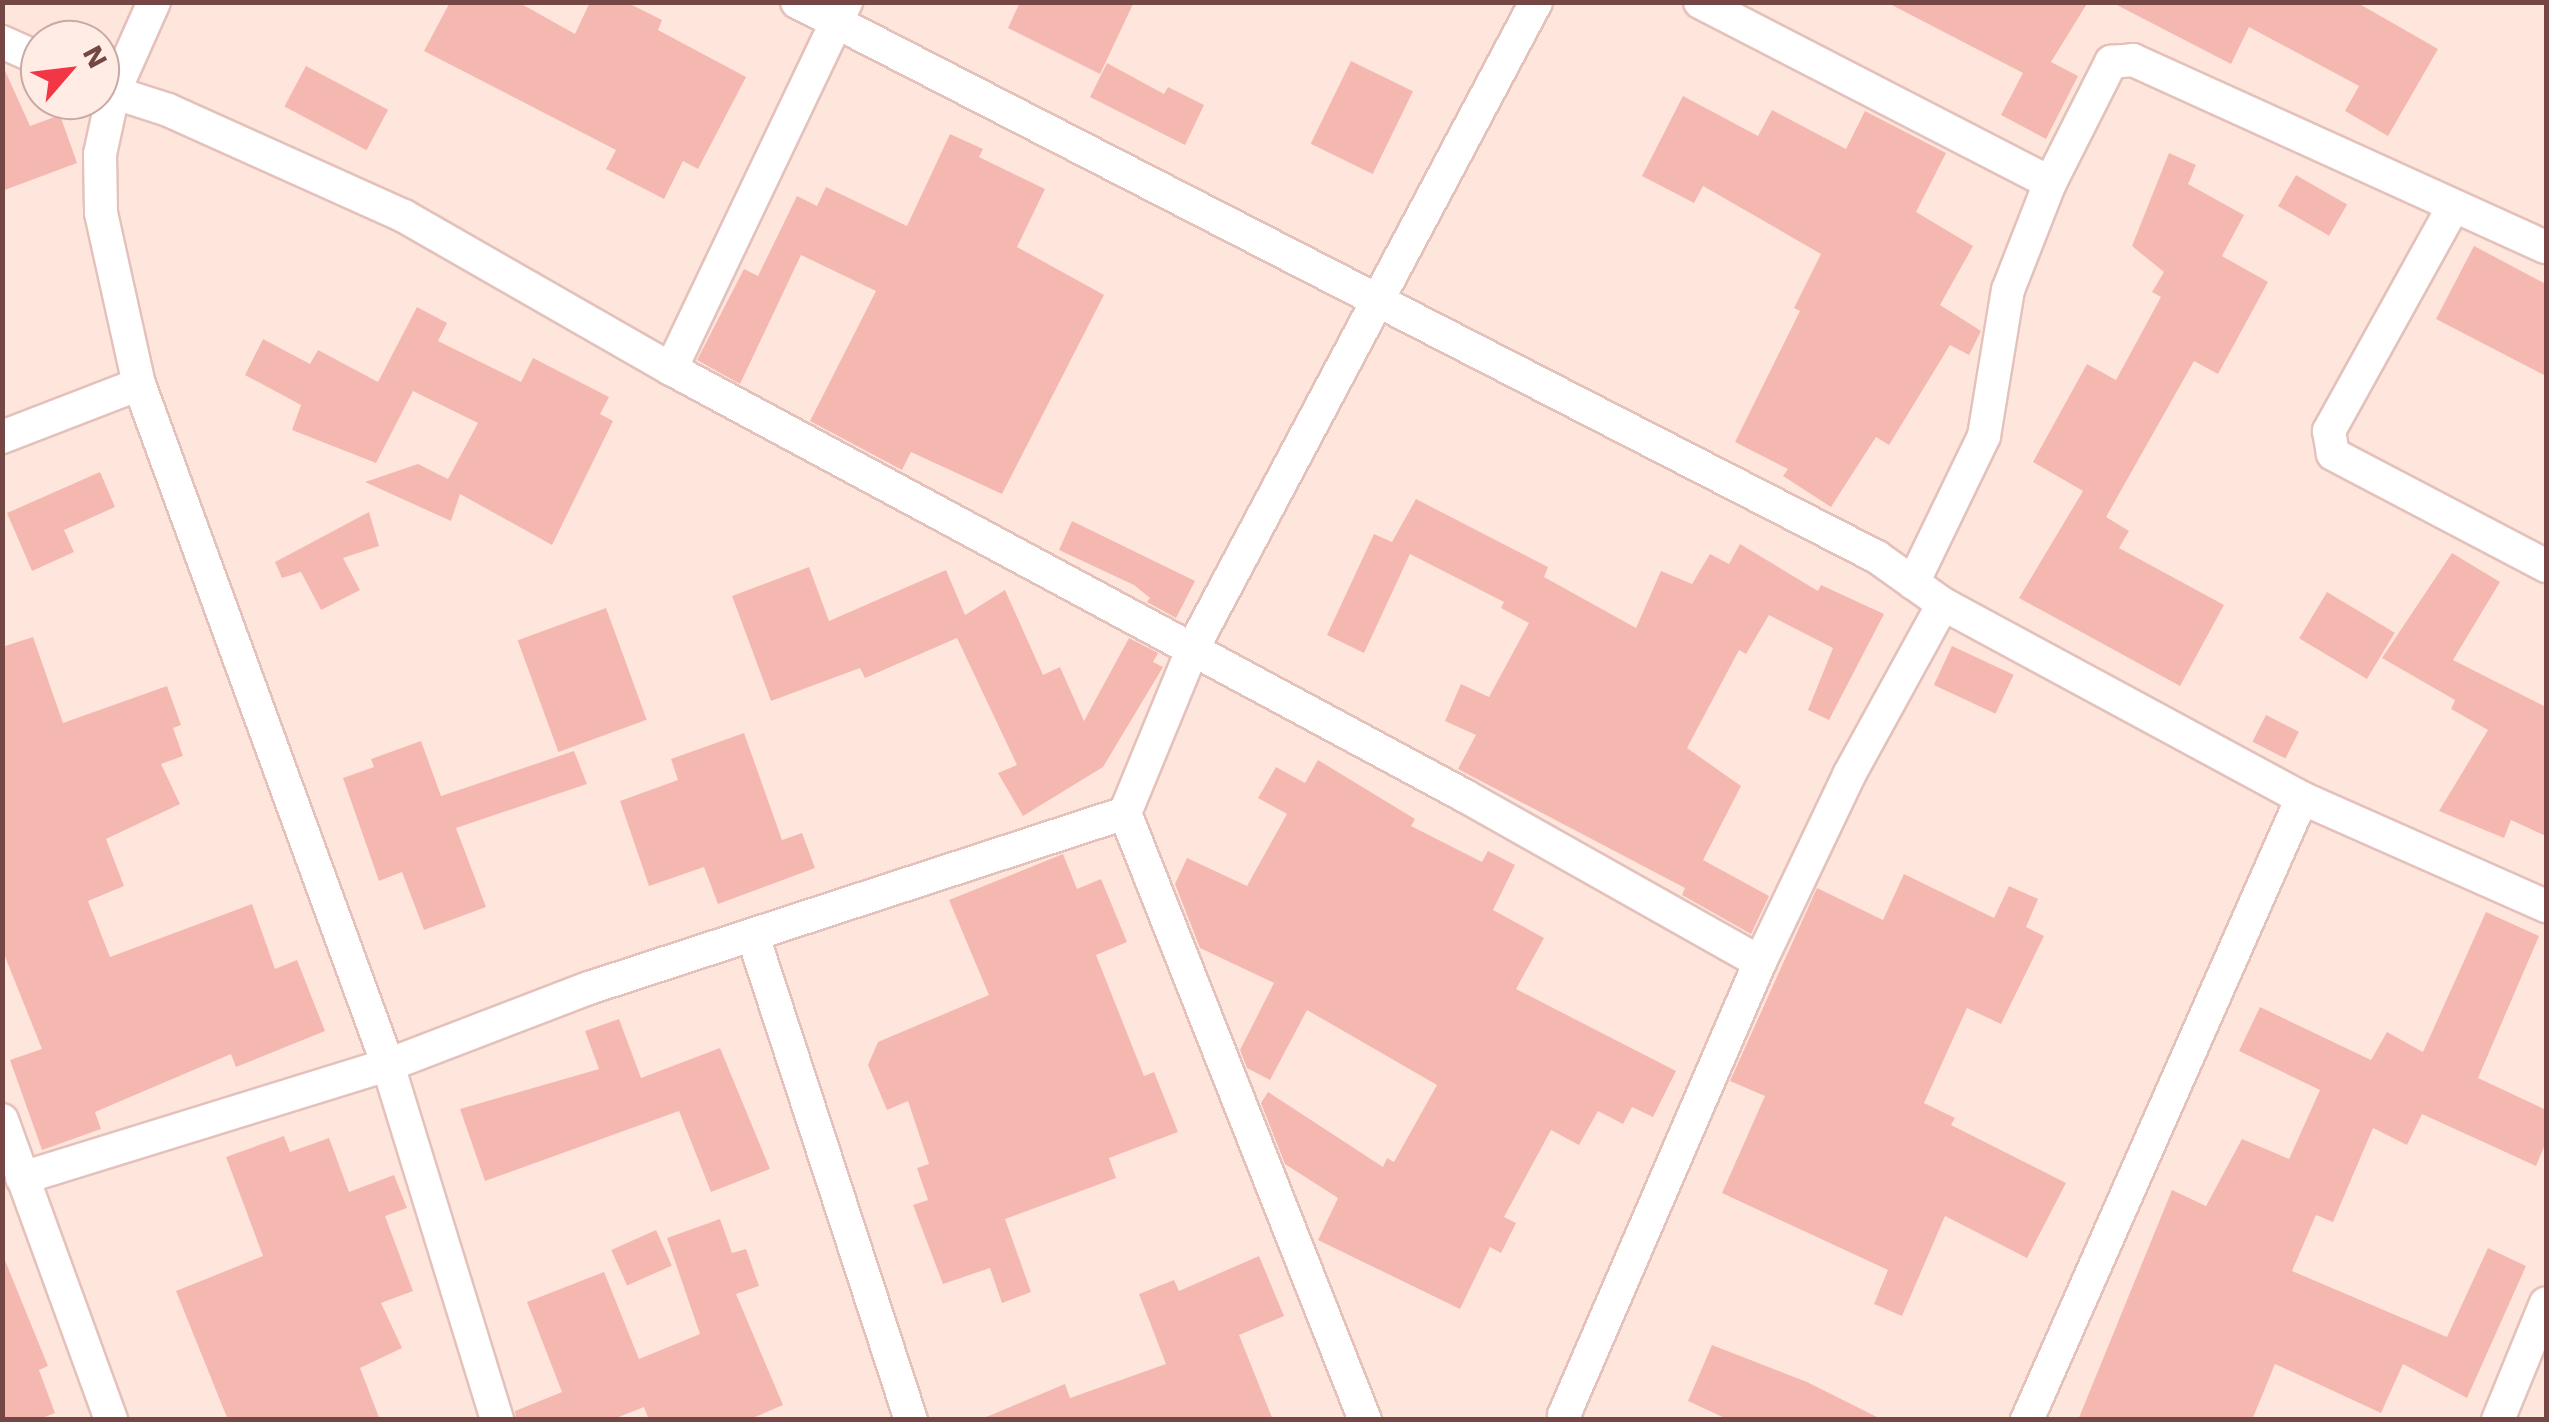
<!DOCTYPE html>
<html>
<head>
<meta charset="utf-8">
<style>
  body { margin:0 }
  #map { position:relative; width:2549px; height:1422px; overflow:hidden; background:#fee6dc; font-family:"Work Sans",sans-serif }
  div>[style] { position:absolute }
  .building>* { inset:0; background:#f5b8b1; transform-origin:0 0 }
  .roads { filter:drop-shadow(2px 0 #e4c1bb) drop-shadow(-2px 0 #e4c1bb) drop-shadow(0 2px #e4c1bb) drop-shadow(0 -2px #e4c1bb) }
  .street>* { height:32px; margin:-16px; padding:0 16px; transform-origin:16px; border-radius:16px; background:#fff }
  span { translate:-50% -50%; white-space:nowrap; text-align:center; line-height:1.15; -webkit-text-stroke:8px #ffece4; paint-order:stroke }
  .frame { position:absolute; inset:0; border:5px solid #744644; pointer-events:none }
  .north { position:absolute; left:20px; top:20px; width:100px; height:100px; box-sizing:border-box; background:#ffece4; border:2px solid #c7aaa4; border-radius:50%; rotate:62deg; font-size:28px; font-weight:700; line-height:40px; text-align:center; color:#744644 }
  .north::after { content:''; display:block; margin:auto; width:35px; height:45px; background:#f33646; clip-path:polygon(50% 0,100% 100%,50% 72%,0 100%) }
</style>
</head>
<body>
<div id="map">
  <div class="building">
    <i style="clip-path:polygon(450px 2px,518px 2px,575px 34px,590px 2px,626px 2px,662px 20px,658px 30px,746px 77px,698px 169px,683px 161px,664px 199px,606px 169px,616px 150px,424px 51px)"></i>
    <i style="clip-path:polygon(1020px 2px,1134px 2px,1100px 74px,1008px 28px)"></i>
    <i style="clip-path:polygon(1886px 2px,2088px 2px,2051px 62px,2078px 76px,2046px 139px,2001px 115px,2023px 73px)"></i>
    <i style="clip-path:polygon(2111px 2px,2356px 2px,2438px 49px,2388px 136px,2345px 111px,2359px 86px,2249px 27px,2231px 64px)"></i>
    <i style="left:1351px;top:61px;width:69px;height:92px;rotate:26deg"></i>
    <i style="clip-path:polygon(1107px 63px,1164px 94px,1168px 87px,1204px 105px,1185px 145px,1090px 97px)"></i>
    <i style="clip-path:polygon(2px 64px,30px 126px,60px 115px,77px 163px,2px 191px)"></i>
    <i style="left:306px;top:66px;width:93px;height:46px;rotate:28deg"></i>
    <i style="clip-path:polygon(1683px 96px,1758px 136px,1772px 110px,1846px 149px,1865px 111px,1946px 153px,1916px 212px,1973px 246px,1940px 305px,1981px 331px,1969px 355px,1950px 345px,1889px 445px,1876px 437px,1831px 507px,1783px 476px,1788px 469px,1735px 442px,1800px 311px,1794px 308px,1821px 254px,1703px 186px,1694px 203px,1642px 176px)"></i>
    <i style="clip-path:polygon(950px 134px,983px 149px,979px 157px,1045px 189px,1017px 247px,1104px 295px,1002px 494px,911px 452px,902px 470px,810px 421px,876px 291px,801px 255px,740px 384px,697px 360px,744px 269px,758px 276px,797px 196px,817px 206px,826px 187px,907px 226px)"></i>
    <i style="clip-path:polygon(2169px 153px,2196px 165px,2188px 184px,2244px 215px,2222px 256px,2268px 282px,2218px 374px,2194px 361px,2106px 517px,2129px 531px,2119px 548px,2224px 605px,2180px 686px,2019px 598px,2083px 491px,2033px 462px,2087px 364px,2116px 380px,2161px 297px,2152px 292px,2164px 272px,2132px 246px)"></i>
    <i style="left:2296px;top:175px;width:59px;height:36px;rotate:30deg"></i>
    <i style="clip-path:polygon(2474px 246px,2546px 284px,2546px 376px,2436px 319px)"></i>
    <i style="clip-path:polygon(417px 307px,447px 323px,438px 341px,521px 382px,533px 358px,609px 397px,600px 414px,613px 421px,552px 545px,460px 494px,451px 521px,365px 482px,418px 464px,448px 479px,478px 423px,413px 391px,376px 463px,292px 430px,301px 405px,245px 375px,263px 339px,310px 364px,318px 350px,378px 382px)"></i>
    <i style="clip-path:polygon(100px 472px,115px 507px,64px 530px,74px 552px,32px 571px,7px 513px)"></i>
    <i style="clip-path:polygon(1416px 499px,1548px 567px,1544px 577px,1636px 628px,1661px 571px,1692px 584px,1710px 554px,1729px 564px,1740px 544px,1818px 591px,1821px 585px,1884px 614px,1829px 720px,1808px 710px,1833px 648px,1769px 615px,1746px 654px,1739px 650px,1687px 748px,1741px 786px,1703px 860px,1769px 896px,1751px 934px,1682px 895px,1685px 888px,1458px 769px,1476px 735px,1445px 721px,1461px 684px,1489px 697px,1529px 623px,1501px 608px,1504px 602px,1410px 554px,1364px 653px,1327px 635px,1374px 534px,1392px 542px)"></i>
    <i style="clip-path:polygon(369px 512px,379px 546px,343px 558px,360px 590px,321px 610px,301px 572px,282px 578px,275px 562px)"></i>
    <i style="clip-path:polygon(1072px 521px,1195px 581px,1176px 618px,1147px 602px,1150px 598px,1134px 585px,1059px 550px)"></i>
    <i style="clip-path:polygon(2452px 553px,2500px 582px,2453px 660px,2546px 707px,2546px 836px,2511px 820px,2504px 838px,2439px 811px,2488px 730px,2451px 709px,2455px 700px,2382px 658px)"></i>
    <i style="clip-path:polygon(809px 567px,829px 621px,946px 570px,965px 615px,1005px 590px,1043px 675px,1060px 667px,1084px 721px,1129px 638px,1158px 653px,1153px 662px,1163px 667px,1103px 767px,1023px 816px,998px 773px,1017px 765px,957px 638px,865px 678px,860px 668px,771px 701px,732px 596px)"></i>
    <i style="left:2327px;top:592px;width:79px;height:54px;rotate:31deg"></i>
    <i style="left:606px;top:608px;width:119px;height:94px;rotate:70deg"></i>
    <i style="clip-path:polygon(33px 637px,63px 723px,167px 686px,181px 725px,173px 728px,183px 756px,161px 764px,180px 804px,106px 839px,124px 886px,88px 901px,110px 957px,252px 904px,275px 969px,297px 960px,325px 1031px,236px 1067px,231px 1054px,95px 1112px,101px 1129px,42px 1150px,10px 1060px,42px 1049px,2px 949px,2px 647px)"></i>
    <i style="left:1952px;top:646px;width:68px;height:43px;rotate:25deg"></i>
    <i style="left:2266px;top:715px;width:37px;height:30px;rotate:27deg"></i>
    <i style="clip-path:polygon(744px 733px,782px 840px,802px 833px,815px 868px,718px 904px,704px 867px,649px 886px,620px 801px,678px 780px,671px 759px)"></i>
    <i style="clip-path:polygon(421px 741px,441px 796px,574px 751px,587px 784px,456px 828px,486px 907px,424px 930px,402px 872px,379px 881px,343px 778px,374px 767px,371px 759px)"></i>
    <i style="clip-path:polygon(1318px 760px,1415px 819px,1411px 826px,1482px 862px,1488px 851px,1515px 865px,1493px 910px,1544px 938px,1516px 989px,1676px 1071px,1653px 1117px,1632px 1107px,1623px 1124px,1598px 1111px,1579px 1145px,1551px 1130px,1504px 1217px,1516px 1223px,1501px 1253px,1490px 1247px,1460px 1309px,1318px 1240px,1338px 1198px,1285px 1164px,1261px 1103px,1268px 1092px,1383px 1167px,1387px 1158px,1394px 1162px,1437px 1085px,1307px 1010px,1270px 1080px,1247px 1068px,1240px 1050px,1274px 983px,1200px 948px,1175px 884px,1187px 858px,1247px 886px,1287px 814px,1258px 798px,1276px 767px,1305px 783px)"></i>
    <i style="clip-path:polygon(1063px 854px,1077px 889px,1101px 879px,1127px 942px,1096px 955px,1144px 1076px,1154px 1072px,1178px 1132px,1109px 1158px,1116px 1178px,1005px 1219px,1031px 1292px,1002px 1303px,990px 1268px,943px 1284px,913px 1205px,928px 1200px,917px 1168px,929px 1164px,908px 1101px,887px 1110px,868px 1065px,878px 1042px,989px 995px,949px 900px)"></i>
    <i style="clip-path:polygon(1904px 874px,1994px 918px,2009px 886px,2038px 899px,2026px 927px,2044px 936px,2001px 1024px,1967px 1008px,1924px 1103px,1955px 1118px,1951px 1125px,2066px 1183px,2027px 1258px,1945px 1216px,1902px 1316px,1874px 1304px,1888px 1270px,1722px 1193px,1765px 1096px,1730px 1081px,1817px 888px,1883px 920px)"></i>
    <i style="clip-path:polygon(2486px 912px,2539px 936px,2478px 1078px,2546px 1110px,2546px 1142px,2536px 1166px,2422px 1114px,2407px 1145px,2373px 1128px,2333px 1222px,2316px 1215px,2292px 1271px,2447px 1337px,2488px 1248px,2526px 1266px,2467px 1398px,2403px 1364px,2381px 1413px,2275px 1364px,2252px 1420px,2078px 1420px,2172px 1190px,2206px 1206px,2242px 1139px,2289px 1159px,2320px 1090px,2239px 1051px,2260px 1007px,2371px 1060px,2387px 1032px,2423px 1052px)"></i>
    <i style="clip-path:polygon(619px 1019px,641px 1078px,720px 1048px,770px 1169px,711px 1192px,679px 1111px,485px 1181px,460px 1109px,599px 1069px,585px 1031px)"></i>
    <i style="clip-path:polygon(284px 1136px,290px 1152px,329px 1138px,349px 1192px,394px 1175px,407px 1208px,385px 1216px,413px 1291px,381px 1303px,402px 1348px,360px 1368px,380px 1420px,228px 1420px,176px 1291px,263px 1256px,226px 1157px)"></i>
    <i style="clip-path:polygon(720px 1219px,732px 1253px,746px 1249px,759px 1286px,736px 1294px,783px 1405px,748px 1420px,649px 1420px,644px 1407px,611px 1420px,516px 1420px,515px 1411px,562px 1392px,527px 1302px,604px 1272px,639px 1359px,700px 1334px,667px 1238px)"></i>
    <i style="left:656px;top:1230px;width:39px;height:49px;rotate:66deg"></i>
    <i style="clip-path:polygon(2px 1253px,48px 1366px,39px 1370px,55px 1413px,37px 1420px,2px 1420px)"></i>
    <i style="clip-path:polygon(1259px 1256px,1284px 1316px,1239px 1335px,1273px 1420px,979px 1420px,1065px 1384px,1070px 1398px,1166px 1364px,1139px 1294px,1174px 1280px,1179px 1291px)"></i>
    <i style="clip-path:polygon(1712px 1345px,1807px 1382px,1883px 1420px,1729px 1420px,1688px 1401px)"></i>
  </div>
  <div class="roads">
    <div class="street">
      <i style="left:154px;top:2px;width:101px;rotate:114deg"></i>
      <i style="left:113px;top:94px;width:61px;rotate:102.2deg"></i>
      <i style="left:100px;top:154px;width:59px;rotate:89deg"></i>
      <i style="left:101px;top:213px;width:175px;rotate:77.5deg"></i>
      <i style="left:139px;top:384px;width:725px;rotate:69.92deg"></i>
      <i style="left:388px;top:1065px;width:371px;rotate:72.9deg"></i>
      <i style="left:797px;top:2px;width:1214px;rotate:27.2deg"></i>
      <i style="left:1877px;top:557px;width:81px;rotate:35.5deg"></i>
      <i style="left:1943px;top:604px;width:408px;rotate:28.4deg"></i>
      <i style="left:2302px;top:798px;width:267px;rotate:23.9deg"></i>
      <i style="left:1700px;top:2px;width:394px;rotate:27.3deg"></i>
      <i style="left:2px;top:42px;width:42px;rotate:24.1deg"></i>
      <i style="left:100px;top:88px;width:71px;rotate:17.9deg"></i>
      <i style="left:168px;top:110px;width:259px;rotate:24.2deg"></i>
      <i style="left:404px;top:216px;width:308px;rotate:29.8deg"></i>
      <i style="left:671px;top:369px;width:902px;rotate:28.27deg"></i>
      <i style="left:1465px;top:796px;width:338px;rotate:29.4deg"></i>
      <i style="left:2452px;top:209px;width:254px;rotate:119deg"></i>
      <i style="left:2329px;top:431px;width:23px;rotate:80deg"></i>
      <i style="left:2333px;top:454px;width:241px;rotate:27.7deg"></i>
      <i style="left:671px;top:369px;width:407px;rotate:-64.5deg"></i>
      <i style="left:2px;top:437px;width:147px;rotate:-21.1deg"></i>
      <i style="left:1913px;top:583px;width:163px;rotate:-64.2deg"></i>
      <i style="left:1984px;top:436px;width:148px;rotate:-80.7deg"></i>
      <i style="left:2008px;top:290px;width:115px;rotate:-68.6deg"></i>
      <i style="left:2050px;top:183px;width:136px;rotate:-63.2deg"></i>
      <i style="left:2111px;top:62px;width:22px;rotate:-5deg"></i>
      <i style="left:2133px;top:60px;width:453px;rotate:24.4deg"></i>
      <i style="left:753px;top:936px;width:509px;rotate:71.92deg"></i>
      <i style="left:2px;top:1120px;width:319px;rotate:70deg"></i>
      <i style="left:22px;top:1178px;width:383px;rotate:-17.2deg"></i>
      <i style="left:388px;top:1065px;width:215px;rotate:-21deg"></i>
      <i style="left:589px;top:988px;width:564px;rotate:-18.08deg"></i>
      <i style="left:1564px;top:1415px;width:494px;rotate:-66.6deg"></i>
      <i style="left:1760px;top:962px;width:207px;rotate:-64.5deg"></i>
      <i style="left:1849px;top:775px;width:195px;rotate:-61.2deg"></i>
      <i style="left:1365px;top:1420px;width:653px;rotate:-111.57deg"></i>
      <i style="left:1125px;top:813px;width:178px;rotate:-67.6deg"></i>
      <i style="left:1193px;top:648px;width:731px;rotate:-62.03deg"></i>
      <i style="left:2027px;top:1420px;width:680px;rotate:-66.15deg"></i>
      <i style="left:2498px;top:1420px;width:126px;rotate:-67.7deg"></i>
    </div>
  </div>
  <div class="frame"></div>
  <div class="north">N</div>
</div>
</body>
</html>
